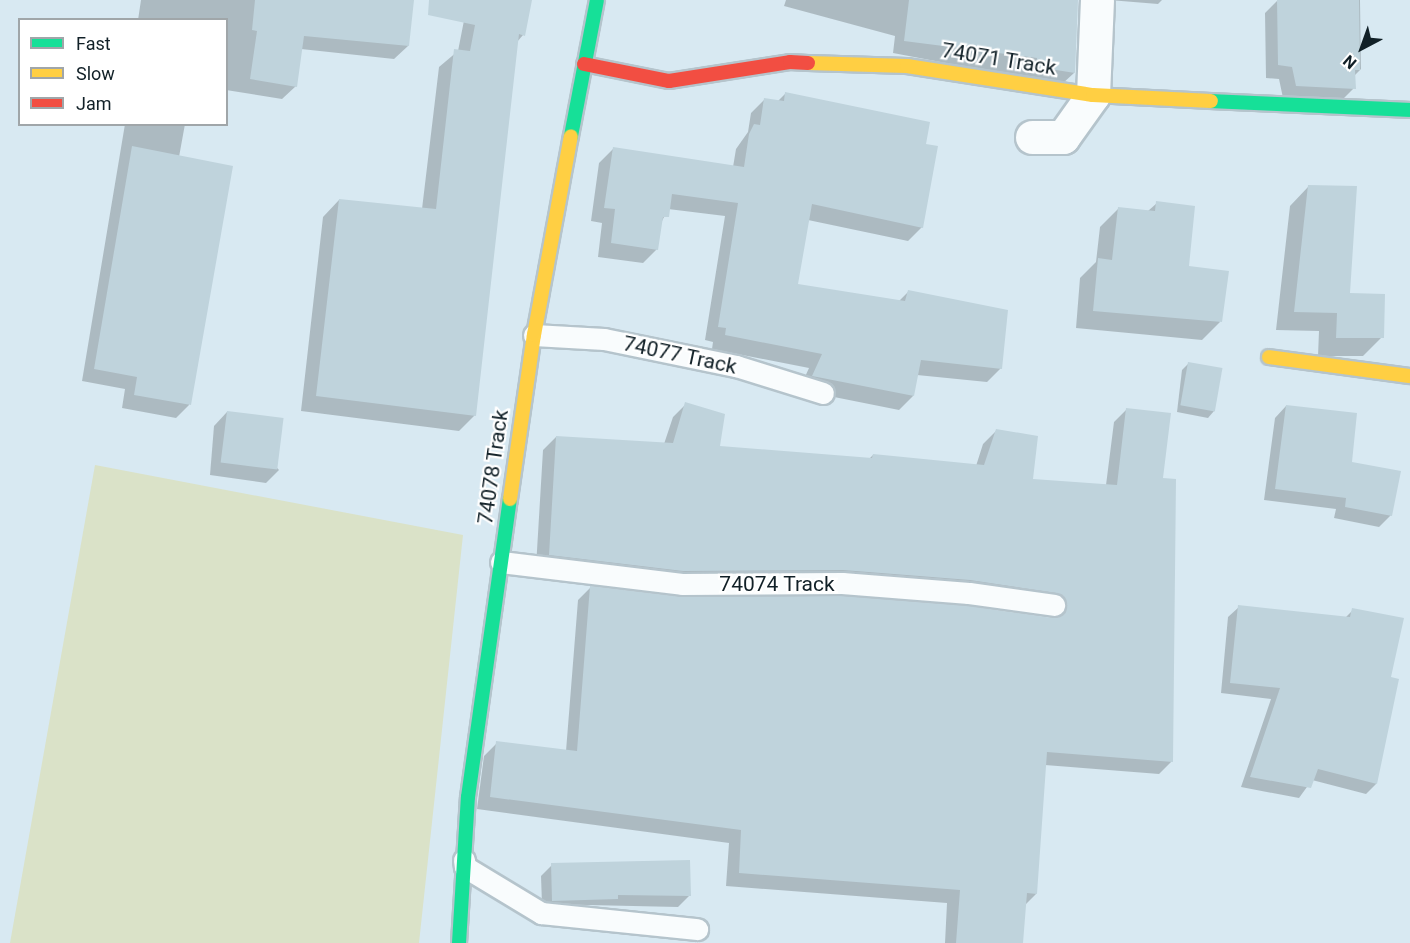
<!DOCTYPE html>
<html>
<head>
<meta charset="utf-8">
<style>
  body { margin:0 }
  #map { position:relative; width:1410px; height:943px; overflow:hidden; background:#d8e9f2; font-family:Roboto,sans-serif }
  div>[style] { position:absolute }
  .green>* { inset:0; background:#dae2c8 }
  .shadow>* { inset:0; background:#0003 }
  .building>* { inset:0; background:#bfd3dc; transform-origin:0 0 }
  .roads { filter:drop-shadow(2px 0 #b5c4cc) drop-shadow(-2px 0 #b5c4cc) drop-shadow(0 2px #b5c4cc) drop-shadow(0 -2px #b5c4cc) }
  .lane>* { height:21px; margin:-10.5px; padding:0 10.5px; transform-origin:10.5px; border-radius:10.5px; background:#f9fcfd }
  .street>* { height:33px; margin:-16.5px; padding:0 16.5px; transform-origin:16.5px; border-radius:16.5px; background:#f9fcfd }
  .fast>* { height:14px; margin:-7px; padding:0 7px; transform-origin:7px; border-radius:7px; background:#16e098 }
  .slow>* { height:14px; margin:-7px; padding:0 7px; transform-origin:7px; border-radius:7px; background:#ffcf43 }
  .jam>* { height:14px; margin:-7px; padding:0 7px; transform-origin:7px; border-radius:7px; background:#f24e42 }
  span { translate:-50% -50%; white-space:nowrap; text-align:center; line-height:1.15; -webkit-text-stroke:4.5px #fff; paint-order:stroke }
  .street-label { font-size:21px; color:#112027 }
  .legend { position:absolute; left:18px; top:18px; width:210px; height:108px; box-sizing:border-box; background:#fff; border:2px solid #a0a6a9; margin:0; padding:8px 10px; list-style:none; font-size:18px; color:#112027 }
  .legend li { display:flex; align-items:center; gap:12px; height:30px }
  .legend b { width:30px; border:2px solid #a0a6a9 }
  .north { position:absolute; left:1332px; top:18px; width:60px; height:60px; -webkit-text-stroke:4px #fff; paint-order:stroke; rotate:221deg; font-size:16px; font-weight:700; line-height:24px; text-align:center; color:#112027 }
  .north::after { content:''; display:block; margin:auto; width:21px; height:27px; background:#112027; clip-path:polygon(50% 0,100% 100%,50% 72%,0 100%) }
</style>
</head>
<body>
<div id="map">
  <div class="green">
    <i style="clip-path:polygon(95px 465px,463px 535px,419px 943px,10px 943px)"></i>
  </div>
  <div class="shadow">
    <i style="clip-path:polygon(141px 0,413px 0,408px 46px,394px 59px,301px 49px,296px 86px,282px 99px,226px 90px,226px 20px,138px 20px)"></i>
    <i style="clip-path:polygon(468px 0,531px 0,523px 35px,517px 42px,475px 415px,459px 431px,301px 411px,323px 217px,339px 200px,422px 209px,439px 67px,458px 51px)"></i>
    <i style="clip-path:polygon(786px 0,1077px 0,1074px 73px,1061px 85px,893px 53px,895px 36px,784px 6px)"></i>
    <i style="clip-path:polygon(1109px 0,1162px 0,1158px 4px)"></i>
    <i style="clip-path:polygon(1278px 0,1360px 0,1361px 69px,1354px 76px,1354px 88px,1341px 101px,1283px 98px,1279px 79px,1266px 78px,1265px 13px)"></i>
    <i style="clip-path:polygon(786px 93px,924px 145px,922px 227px,908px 241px,808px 220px,796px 285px,898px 302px,908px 292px,1001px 368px,987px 382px,917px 375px,913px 396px,899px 410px,799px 390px,809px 368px,712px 349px,713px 342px,705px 340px,725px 216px,668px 209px,661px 223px,657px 249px,643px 263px,598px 257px,602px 223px,591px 221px,599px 163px,613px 149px,733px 167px,736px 149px,748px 132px,751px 113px,765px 99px,778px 101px)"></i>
    <i style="clip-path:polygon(125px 124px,185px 124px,179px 157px,189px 405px,176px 418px,122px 408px,125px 389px,82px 381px)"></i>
    <i style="clip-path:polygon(1308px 187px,1349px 294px,1382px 337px,1363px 356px,1318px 356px,1319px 331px,1276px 330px,1290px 206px)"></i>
    <i style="clip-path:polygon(1157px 203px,1188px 267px,1220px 322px,1202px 340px,1076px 328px,1080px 278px,1096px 262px,1100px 227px,1118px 209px,1148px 211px)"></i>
    <i style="clip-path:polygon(1188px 364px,1214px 411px,1208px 418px,1177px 412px,1182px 370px)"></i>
    <i style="clip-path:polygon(686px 404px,718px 448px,869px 459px,873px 455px,976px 466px,983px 444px,996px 431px,1032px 480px,1106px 485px,1114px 422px,1127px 409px,1162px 480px,1172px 761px,1159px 774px,1045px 765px,1036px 894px,1025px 905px,1022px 943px,945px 943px,947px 903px,726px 886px,729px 843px,477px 809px,484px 756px,497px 743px,566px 751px,578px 600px,591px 587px,682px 598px,1054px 619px,1053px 613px,1043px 605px,536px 567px,543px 450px,556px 437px,664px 444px,673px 417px)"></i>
    <i style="clip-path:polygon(1286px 406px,1350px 463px,1391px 515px,1379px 527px,1334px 518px,1336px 509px,1264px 500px,1275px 418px)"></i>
    <i style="clip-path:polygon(227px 412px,279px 470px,266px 483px,210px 475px,214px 426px)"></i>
    <i style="clip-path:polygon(1239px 607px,1345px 618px,1353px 610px,1390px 679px,1376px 784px,1366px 794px,1312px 780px,1299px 798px,1241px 787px,1271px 699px,1221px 693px,1228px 617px)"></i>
    <i style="clip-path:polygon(552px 865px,689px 896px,678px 907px,542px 904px,541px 876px)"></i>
  </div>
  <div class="building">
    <i style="clip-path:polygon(255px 0,414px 0,409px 46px,304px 36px,297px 87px,250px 79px,257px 31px,252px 30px)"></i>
    <i style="clip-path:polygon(429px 0,532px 0,525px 36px,519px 34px,476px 416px,316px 396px,339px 199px,436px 209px,454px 49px,470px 51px,475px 25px,428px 15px)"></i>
    <i style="clip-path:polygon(909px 0,1078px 0,1075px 73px,1037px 67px,1037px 58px,904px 41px)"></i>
    <i style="clip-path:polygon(1277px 0,1359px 0,1360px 70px,1355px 70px,1356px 89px,1296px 86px,1292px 67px,1278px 65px)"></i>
    <i style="clip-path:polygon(785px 92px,930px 122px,926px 144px,938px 146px,923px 228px,812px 204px,798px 284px,905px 301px,908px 290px,1008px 310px,1002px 369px,921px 360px,914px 396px,812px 376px,822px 354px,725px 335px,726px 328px,718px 327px,738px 203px,672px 194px,669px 217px,663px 217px,658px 250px,611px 243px,615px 209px,604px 208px,613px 147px,744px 167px,749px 134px,754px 124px,760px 125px,764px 98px,784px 101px)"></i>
    <i style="clip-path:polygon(132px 146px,233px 166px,191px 405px,134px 395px,137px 377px,94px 369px)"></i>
    <i style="clip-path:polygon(1308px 185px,1357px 186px,1350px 293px,1385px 294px,1384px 338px,1336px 338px,1337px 313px,1294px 312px)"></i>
    <i style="clip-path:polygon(1156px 201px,1195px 206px,1189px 266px,1229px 271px,1222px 322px,1093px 311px,1098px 258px,1112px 260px,1118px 207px,1155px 211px)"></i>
    <i style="left:1188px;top:362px;width:35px;height:44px;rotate:10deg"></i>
    <i style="clip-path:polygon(685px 402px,725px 414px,720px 446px,872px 458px,873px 454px,984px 465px,996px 429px,1038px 436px,1033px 479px,1117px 485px,1126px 408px,1171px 413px,1163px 478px,1176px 479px,1173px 762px,1047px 752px,1037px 894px,1027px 893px,1023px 943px,956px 943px,960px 890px,739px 873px,741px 830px,490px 797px,496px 741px,577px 751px,590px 586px,682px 597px,842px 596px,968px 606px,1052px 618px,1064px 612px,1066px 600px,1056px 593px,970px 580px,843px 570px,683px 571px,549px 555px,556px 436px,673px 443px)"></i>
    <i style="clip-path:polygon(1286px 405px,1357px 413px,1352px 462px,1401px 471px,1392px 516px,1345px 507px,1346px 498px,1275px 489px)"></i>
    <i style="left:227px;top:411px;width:57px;height:52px;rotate:7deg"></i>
    <i style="clip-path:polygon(1238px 605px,1350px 617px,1352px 608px,1404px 618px,1391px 677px,1399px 679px,1377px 784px,1318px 769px,1311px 788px,1250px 777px,1280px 688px,1230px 683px)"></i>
    <i style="clip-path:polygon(690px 860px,691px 896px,618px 895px,618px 899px,552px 901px,551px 863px)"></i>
  </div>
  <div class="roads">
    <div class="lane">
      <i style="left:534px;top:335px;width:70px;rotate:3.3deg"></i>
      <i style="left:604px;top:339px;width:135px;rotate:11.6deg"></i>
      <i style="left:736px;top:366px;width:91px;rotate:17.2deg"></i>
      <i style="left:501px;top:562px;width:182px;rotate:6.9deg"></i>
      <i style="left:682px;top:584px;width:160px;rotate:-0.4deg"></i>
      <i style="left:842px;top:583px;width:127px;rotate:4.5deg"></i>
      <i style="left:969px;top:593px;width:86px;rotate:8deg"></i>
      <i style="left:464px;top:860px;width:7px;rotate:82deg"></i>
      <i style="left:465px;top:867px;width:89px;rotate:31.2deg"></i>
      <i style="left:541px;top:913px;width:157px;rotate:5.9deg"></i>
    </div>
    <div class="street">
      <i style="left:1032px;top:137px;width:31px"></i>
      <i style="left:1063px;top:137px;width:52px;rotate:-54.5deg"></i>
      <i style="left:1093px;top:95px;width:95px;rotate:-87.6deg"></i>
    </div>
    <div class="fast">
      <i style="left:1211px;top:101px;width:199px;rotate:2.6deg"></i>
      <i style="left:571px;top:136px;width:138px;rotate:-79.2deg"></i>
      <i style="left:459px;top:943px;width:146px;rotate:-86.5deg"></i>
      <i style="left:468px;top:797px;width:301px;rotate:-82deg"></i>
    </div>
    <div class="slow">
      <i style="left:808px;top:63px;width:99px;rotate:1.7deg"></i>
      <i style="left:907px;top:66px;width:188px;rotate:8.9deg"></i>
      <i style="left:1093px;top:95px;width:118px;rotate:2.9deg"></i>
      <i style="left:1269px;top:357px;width:142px;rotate:7.7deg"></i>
      <i style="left:510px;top:499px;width:166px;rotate:-81.7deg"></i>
      <i style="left:534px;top:335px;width:202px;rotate:-79.5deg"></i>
    </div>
    <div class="jam">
      <i style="left:584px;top:64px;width:87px;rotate:11.3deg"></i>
      <i style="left:669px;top:81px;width:122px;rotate:-8.9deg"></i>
      <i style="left:790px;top:62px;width:18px;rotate:3deg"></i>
    </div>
  </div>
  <div class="street-label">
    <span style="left:999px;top:59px;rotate:9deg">74071 Track</span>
    <span style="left:680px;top:355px;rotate:12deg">74077 Track</span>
    <span style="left:493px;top:467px;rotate:-82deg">74078 Track</span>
    <span style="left:777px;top:584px">74074 Track</span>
  </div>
  <ul class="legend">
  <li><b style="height:8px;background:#16e098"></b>Fast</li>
  <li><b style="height:8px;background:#ffcf43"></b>Slow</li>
  <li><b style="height:8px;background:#f24e42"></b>Jam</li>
  </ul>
  <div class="north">N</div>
</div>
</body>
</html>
